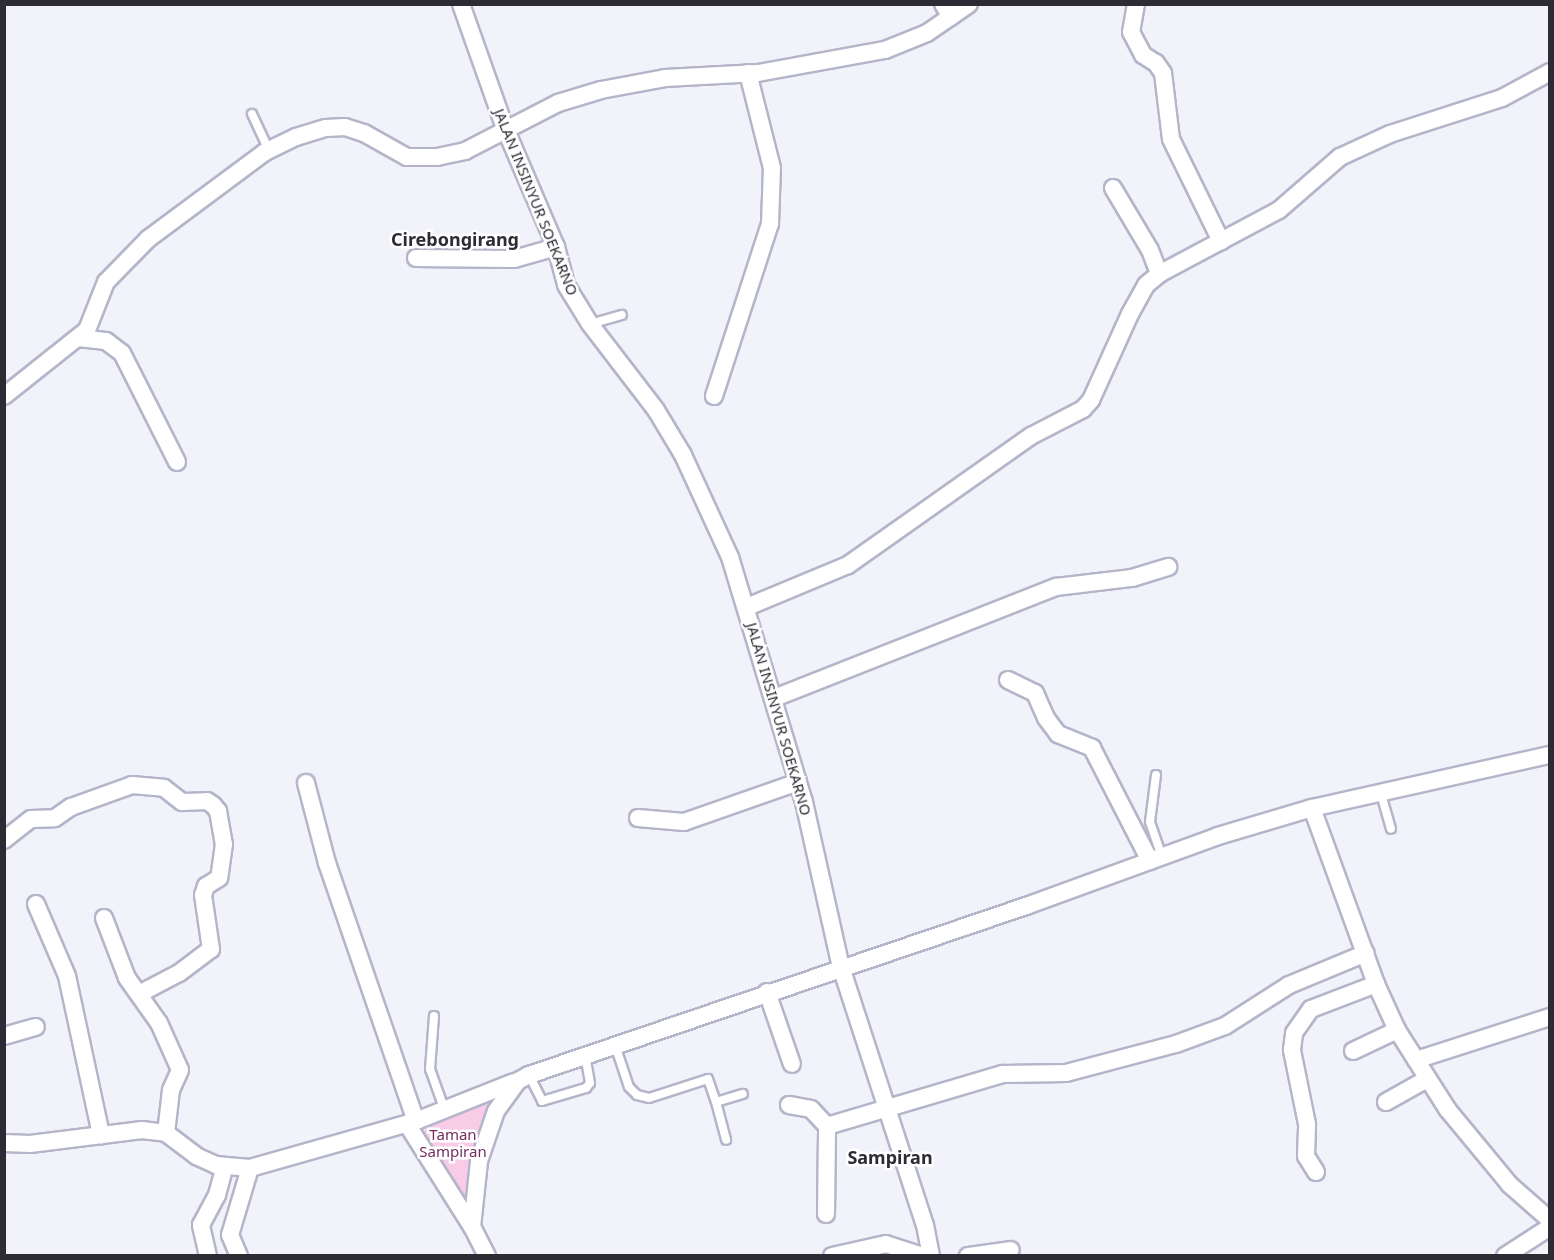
<!DOCTYPE html>
<html>
<head>
<meta charset="utf-8">
<style>
  body { margin:0 }
  #map { position:relative; width:1554px; height:1260px; overflow:hidden; background:#f2f2fb; font-family:"Noto Sans",sans-serif }
  div>[style] { position:absolute }
  .green>* { inset:0; background:#f8cbe7 }
  .roads { filter:drop-shadow(2px 0 #b5b5ca) drop-shadow(-2px 0 #b5b5ca) drop-shadow(0 2px #b5b5ca) drop-shadow(0 -2px #b5b5ca) }
  .lane>* { height:8px; margin:-4px; padding:0 4px; transform-origin:4px; border-radius:4px; background:#fff }
  .street>* { height:16px; margin:-8px; padding:0 8px; transform-origin:8px; border-radius:8px; background:#fff }
  span { translate:-50% -50%; white-space:nowrap; text-align:center; line-height:1.15; -webkit-text-stroke:5px #fff; paint-order:stroke }
  .street-label { font-size:15px; color:#2d2c35 }
  .park-label { font-size:15px; color:#742c5e }
  .quarter-label { font-size:18px; color:#2d2c35; font-weight:700 }
  .frame { position:absolute; inset:0; border:6px solid #2d2c35; pointer-events:none }
</style>
</head>
<body>
<div id="map">
  <div class="green">
    <i style="clip-path:polygon(485px 1104px,489px 1108px,466px 1205px,422px 1134px,426px 1128px)"></i>
  </div>
  <div class="roads">
    <div class="lane">
      <i style="left:252px;top:114px;width:40px;rotate:65deg"></i>
      <i style="left:590px;top:324px;width:33px;rotate:-16deg"></i>
      <i style="left:1156px;top:775px;width:47px;rotate:97.3deg"></i>
      <i style="left:1150px;top:822px;width:36px;rotate:71deg"></i>
      <i style="left:1381px;top:794px;width:36px;rotate:74deg"></i>
      <i style="left:434px;top:1016px;width:53px;rotate:94.3deg"></i>
      <i style="left:430px;top:1069px;width:45px;rotate:70.3deg"></i>
      <i style="left:615px;top:1045px;width:44px;rotate:71.6deg"></i>
      <i style="left:629px;top:1087px;width:11px;rotate:45deg"></i>
      <i style="left:637px;top:1095px;width:12px;rotate:14deg"></i>
      <i style="left:649px;top:1098px;width:62px;rotate:-17.9deg"></i>
      <i style="left:708px;top:1079px;width:24px;rotate:71deg"></i>
      <i style="left:716px;top:1102px;width:28px;rotate:-17deg"></i>
      <i style="left:529px;top:1075px;width:29px;rotate:63deg"></i>
      <i style="left:542px;top:1101px;width:46px;rotate:-16.5deg"></i>
      <i style="left:586px;top:1088px;width:6px;rotate:-51deg"></i>
      <i style="left:590px;top:1083px;width:28px;rotate:-100deg"></i>
      <i style="left:716px;top:1102px;width:39px;rotate:75deg"></i>
    </div>
    <div class="street">
      <i style="left:461px;top:4px;width:132px;rotate:70.5deg"></i>
      <i style="left:505px;top:128px;width:129px;rotate:66.8deg"></i>
      <i style="left:556px;top:247px;width:39px;rotate:75deg"></i>
      <i style="left:566px;top:285px;width:46px;rotate:58.4deg"></i>
      <i style="left:590px;top:324px;width:108px;rotate:52.5deg"></i>
      <i style="left:656px;top:410px;width:52px;rotate:59deg"></i>
      <i style="left:683px;top:455px;width:112px;rotate:65.3deg"></i>
      <i style="left:730px;top:557px;width:256px;rotate:73.2deg"></i>
      <i style="left:804px;top:802px;width:169px;rotate:77.4deg"></i>
      <i style="left:841px;top:967px;width:271px;rotate:72deg"></i>
      <i style="left:925px;top:1225px;width:32px;rotate:79deg"></i>
      <i style="left:943px;top:4px;width:15px;rotate:58deg"></i>
      <i style="left:1136px;top:4px;width:28px;rotate:100deg"></i>
      <i style="left:1131px;top:32px;width:26px;rotate:62deg"></i>
      <i style="left:1143px;top:55px;width:15px;rotate:32deg"></i>
      <i style="left:1156px;top:63px;width:12px;rotate:55deg"></i>
      <i style="left:1163px;top:73px;width:66px;rotate:83.1deg"></i>
      <i style="left:1171px;top:139px;width:114px;rotate:63.9deg"></i>
      <i style="left:1113px;top:188px;width:72px;rotate:59.2deg"></i>
      <i style="left:1150px;top:250px;width:26px;rotate:69deg"></i>
      <i style="left:416px;top:258px;width:98px;rotate:0.6deg"></i>
      <i style="left:514px;top:259px;width:44px;rotate:-15.9deg"></i>
      <i style="left:78px;top:338px;width:28px;rotate:6deg"></i>
      <i style="left:106px;top:341px;width:20px;rotate:37deg"></i>
      <i style="left:122px;top:353px;width:122px;rotate:63.2deg"></i>
      <i style="left:4px;top:396px;width:106px;rotate:-38.5deg"></i>
      <i style="left:87px;top:330px;width:52px;rotate:-68.4deg"></i>
      <i style="left:106px;top:282px;width:60px;rotate:-45.7deg"></i>
      <i style="left:148px;top:239px;width:146px;rotate:-36.6deg"></i>
      <i style="left:265px;top:152px;width:34px;rotate:-26deg"></i>
      <i style="left:296px;top:137px;width:31px;rotate:-17deg"></i>
      <i style="left:326px;top:128px;width:19px;rotate:-3deg"></i>
      <i style="left:345px;top:127px;width:20px;rotate:18deg"></i>
      <i style="left:364px;top:133px;width:49px;rotate:29.2deg"></i>
      <i style="left:407px;top:157px;width:30px"></i>
      <i style="left:437px;top:157px;width:29px;rotate:-12deg"></i>
      <i style="left:465px;top:151px;width:105px;rotate:-27.3deg"></i>
      <i style="left:558px;top:103px;width:45px;rotate:-16.8deg"></i>
      <i style="left:601px;top:90px;width:65px;rotate:-10.6deg"></i>
      <i style="left:665px;top:78px;width:93px;rotate:-3.1deg"></i>
      <i style="left:758px;top:73px;width:129px;rotate:-10.3deg"></i>
      <i style="left:885px;top:50px;width:45px;rotate:-22deg"></i>
      <i style="left:927px;top:33px;width:51px;rotate:-34.6deg"></i>
      <i style="left:714px;top:396px;width:181px;rotate:-72deg"></i>
      <i style="left:770px;top:224px;width:56px;rotate:-88deg"></i>
      <i style="left:772px;top:168px;width:98px;rotate:-104.2deg"></i>
      <i style="left:747px;top:607px;width:109px;rotate:-22.6deg"></i>
      <i style="left:848px;top:565px;width:224px;rotate:-35.2deg"></i>
      <i style="left:1031px;top:436px;width:59px;rotate:-27.4deg"></i>
      <i style="left:1083px;top:409px;width:12px;rotate:-48deg"></i>
      <i style="left:1091px;top:400px;width:94px;rotate:-65.6deg"></i>
      <i style="left:1130px;top:314px;width:33px;rotate:-61deg"></i>
      <i style="left:1146px;top:285px;width:17px;rotate:-40deg"></i>
      <i style="left:1159px;top:274px;width:136px;rotate:-28.1deg"></i>
      <i style="left:1279px;top:210px;width:81px;rotate:-41deg"></i>
      <i style="left:1340px;top:157px;width:55px;rotate:-24.7deg"></i>
      <i style="left:1390px;top:134px;width:118px;rotate:-17.8deg"></i>
      <i style="left:1502px;top:98px;width:55px;rotate:-28.4deg"></i>
      <i style="left:1008px;top:680px;width:30px;rotate:26deg"></i>
      <i style="left:1035px;top:693px;width:27px;rotate:66deg"></i>
      <i style="left:1046px;top:718px;width:20px;rotate:53deg"></i>
      <i style="left:1058px;top:734px;width:37px;rotate:22deg"></i>
      <i style="left:1092px;top:748px;width:127px;rotate:62.8deg"></i>
      <i style="left:774px;top:698px;width:303px;rotate:-21.5deg"></i>
      <i style="left:1056px;top:587px;width:77px;rotate:-6.8deg"></i>
      <i style="left:1132px;top:578px;width:38px;rotate:-17deg"></i>
      <i style="left:306px;top:783px;width:83px;rotate:75.3deg"></i>
      <i style="left:327px;top:863px;width:273px;rotate:71deg"></i>
      <i style="left:1312px;top:808px;width:187px;rotate:70deg"></i>
      <i style="left:1376px;top:984px;width:51px;rotate:65.5deg"></i>
      <i style="left:1397px;top:1030px;width:95px;rotate:57.5deg"></i>
      <i style="left:1448px;top:1110px;width:97px;rotate:50.4deg"></i>
      <i style="left:1510px;top:1185px;width:53px;rotate:41.2deg"></i>
      <i style="left:638px;top:818px;width:46px;rotate:5deg"></i>
      <i style="left:684px;top:822px;width:121px;rotate:-19.3deg"></i>
      <i style="left:4px;top:840px;width:34px;rotate:-38deg"></i>
      <i style="left:31px;top:819px;width:24px;rotate:-2deg"></i>
      <i style="left:55px;top:818px;width:19px;rotate:-35deg"></i>
      <i style="left:71px;top:807px;width:65px;rotate:-19.8deg"></i>
      <i style="left:132px;top:785px;width:32px;rotate:5deg"></i>
      <i style="left:164px;top:788px;width:23px;rotate:38deg"></i>
      <i style="left:182px;top:802px;width:25px;rotate:-2deg"></i>
      <i style="left:207px;top:801px;width:7px;rotate:34deg"></i>
      <i style="left:213px;top:805px;width:8px;rotate:50deg"></i>
      <i style="left:218px;top:811px;width:34px;rotate:80deg"></i>
      <i style="left:224px;top:844px;width:34px;rotate:98deg"></i>
      <i style="left:219px;top:878px;width:15px;rotate:148deg"></i>
      <i style="left:206px;top:886px;width:9px;rotate:108deg"></i>
      <i style="left:203px;top:895px;width:55px;rotate:81.6deg"></i>
      <i style="left:211px;top:949px;width:40px;rotate:143deg"></i>
      <i style="left:179px;top:973px;width:45px;rotate:152.3deg"></i>
      <i style="left:36px;top:904px;width:78px;rotate:66.7deg"></i>
      <i style="left:67px;top:976px;width:163px;rotate:77.9deg"></i>
      <i style="left:104px;top:918px;width:64px;rotate:69deg"></i>
      <i style="left:127px;top:978px;width:55px;rotate:54.6deg"></i>
      <i style="left:159px;top:1023px;width:51px;rotate:65.9deg"></i>
      <i style="left:180px;top:1070px;width:22px;rotate:114deg"></i>
      <i style="left:171px;top:1090px;width:43px;rotate:96.6deg"></i>
      <i style="left:767px;top:992px;width:76px;rotate:70.9deg"></i>
      <i style="left:4px;top:1036px;width:33px;rotate:-16deg"></i>
      <i style="left:1353px;top:1051px;width:49px;rotate:-25.5deg"></i>
      <i style="left:1416px;top:1060px;width:141px;rotate:-17.8deg"></i>
      <i style="left:1386px;top:1102px;width:47px;rotate:-29.3deg"></i>
      <i style="left:789px;top:1105px;width:22px;rotate:10deg"></i>
      <i style="left:811px;top:1109px;width:23px;rotate:47deg"></i>
      <i style="left:407px;top:1124px;width:122px;rotate:57.7deg"></i>
      <i style="left:4px;top:1143px;width:26px;rotate:2deg"></i>
      <i style="left:30px;top:1144px;width:113px;rotate:-7.1deg"></i>
      <i style="left:142px;top:1130px;width:24px;rotate:7deg"></i>
      <i style="left:166px;top:1133px;width:38px;rotate:37deg"></i>
      <i style="left:196px;top:1156px;width:22px;rotate:24deg"></i>
      <i style="left:216px;top:1165px;width:34px;rotate:5deg"></i>
      <i style="left:250px;top:1168px;width:173px;rotate:-15.8deg"></i>
      <i style="left:416px;top:1121px;width:105px;rotate:-21.7deg"></i>
      <i style="left:1316px;top:1172px;width:19px;rotate:-122deg"></i>
      <i style="left:1306px;top:1156px;width:32px;rotate:-88deg"></i>
      <i style="left:1307px;top:1124px;width:76px;rotate:-101.5deg"></i>
      <i style="left:1292px;top:1050px;width:17px;rotate:-83deg"></i>
      <i style="left:1294px;top:1033px;width:29px;rotate:-55deg"></i>
      <i style="left:1311px;top:1009px;width:70px;rotate:-21deg"></i>
      <i style="left:826px;top:1214px;width:88px;rotate:-89.3deg"></i>
      <i style="left:827px;top:1126px;width:184px;rotate:-16.5deg"></i>
      <i style="left:1003px;top:1074px;width:63px;rotate:-0.9deg"></i>
      <i style="left:1066px;top:1073px;width:114px;rotate:-14.8deg"></i>
      <i style="left:1176px;top:1044px;width:52px;rotate:-20.2deg"></i>
      <i style="left:1225px;top:1026px;width:76px;rotate:-32.6deg"></i>
      <i style="left:1289px;top:985px;width:83px;rotate:-22.6deg"></i>
      <i style="left:208px;top:1256px;width:32px;rotate:-103deg"></i>
      <i style="left:201px;top:1225px;width:34px;rotate:-62deg"></i>
      <i style="left:217px;top:1195px;width:28px;rotate:-75deg"></i>
      <i style="left:239px;top:1256px;width:23px;rotate:-113deg"></i>
      <i style="left:230px;top:1235px;width:70px;rotate:-73.4deg"></i>
      <i style="left:487px;top:1256px;width:33px;rotate:-117deg"></i>
      <i style="left:472px;top:1227px;width:66px;rotate:-83.9deg"></i>
      <i style="left:479px;top:1161px;width:53px;rotate:-71.2deg"></i>
      <i style="left:496px;top:1111px;width:37px;rotate:-54deg"></i>
      <i style="left:518px;top:1081px;width:13px;rotate:-29deg"></i>
      <i style="left:529px;top:1075px;width:525px;rotate:-18.78deg"></i>
      <i style="left:1026px;top:906px;width:204px;rotate:-20deg"></i>
      <i style="left:1218px;top:836px;width:98px;rotate:-16.6deg"></i>
      <i style="left:1312px;top:808px;width:244px;rotate:-12.6deg"></i>
      <i style="left:832px;top:1256px;width:55px;rotate:-12.5deg"></i>
      <i style="left:886px;top:1244px;width:38px;rotate:18deg"></i>
      <i style="left:968px;top:1256px;width:43px;rotate:-7.9deg"></i>
      <i style="left:1505px;top:1256px;width:54px;rotate:-32.8deg"></i>
    </div>
  </div>
  <div class="street-label">
    <span style="left:536px;top:202px;rotate:68deg">JALAN INSINYUR SOEKARNO</span>
    <span style="left:779px;top:719px;rotate:74deg">JALAN INSINYUR SOEKARNO</span>
  </div>
  <div class="park-label">
    <span style="left:453px;top:1143px">Taman<br>Sampiran</span>
  </div>
  <div class="quarter-label">
    <span style="left:455px;top:239px">Cirebongirang</span>
    <span style="left:890px;top:1157px">Sampiran</span>
  </div>
  <div class="frame"></div>
</div>
</body>
</html>
